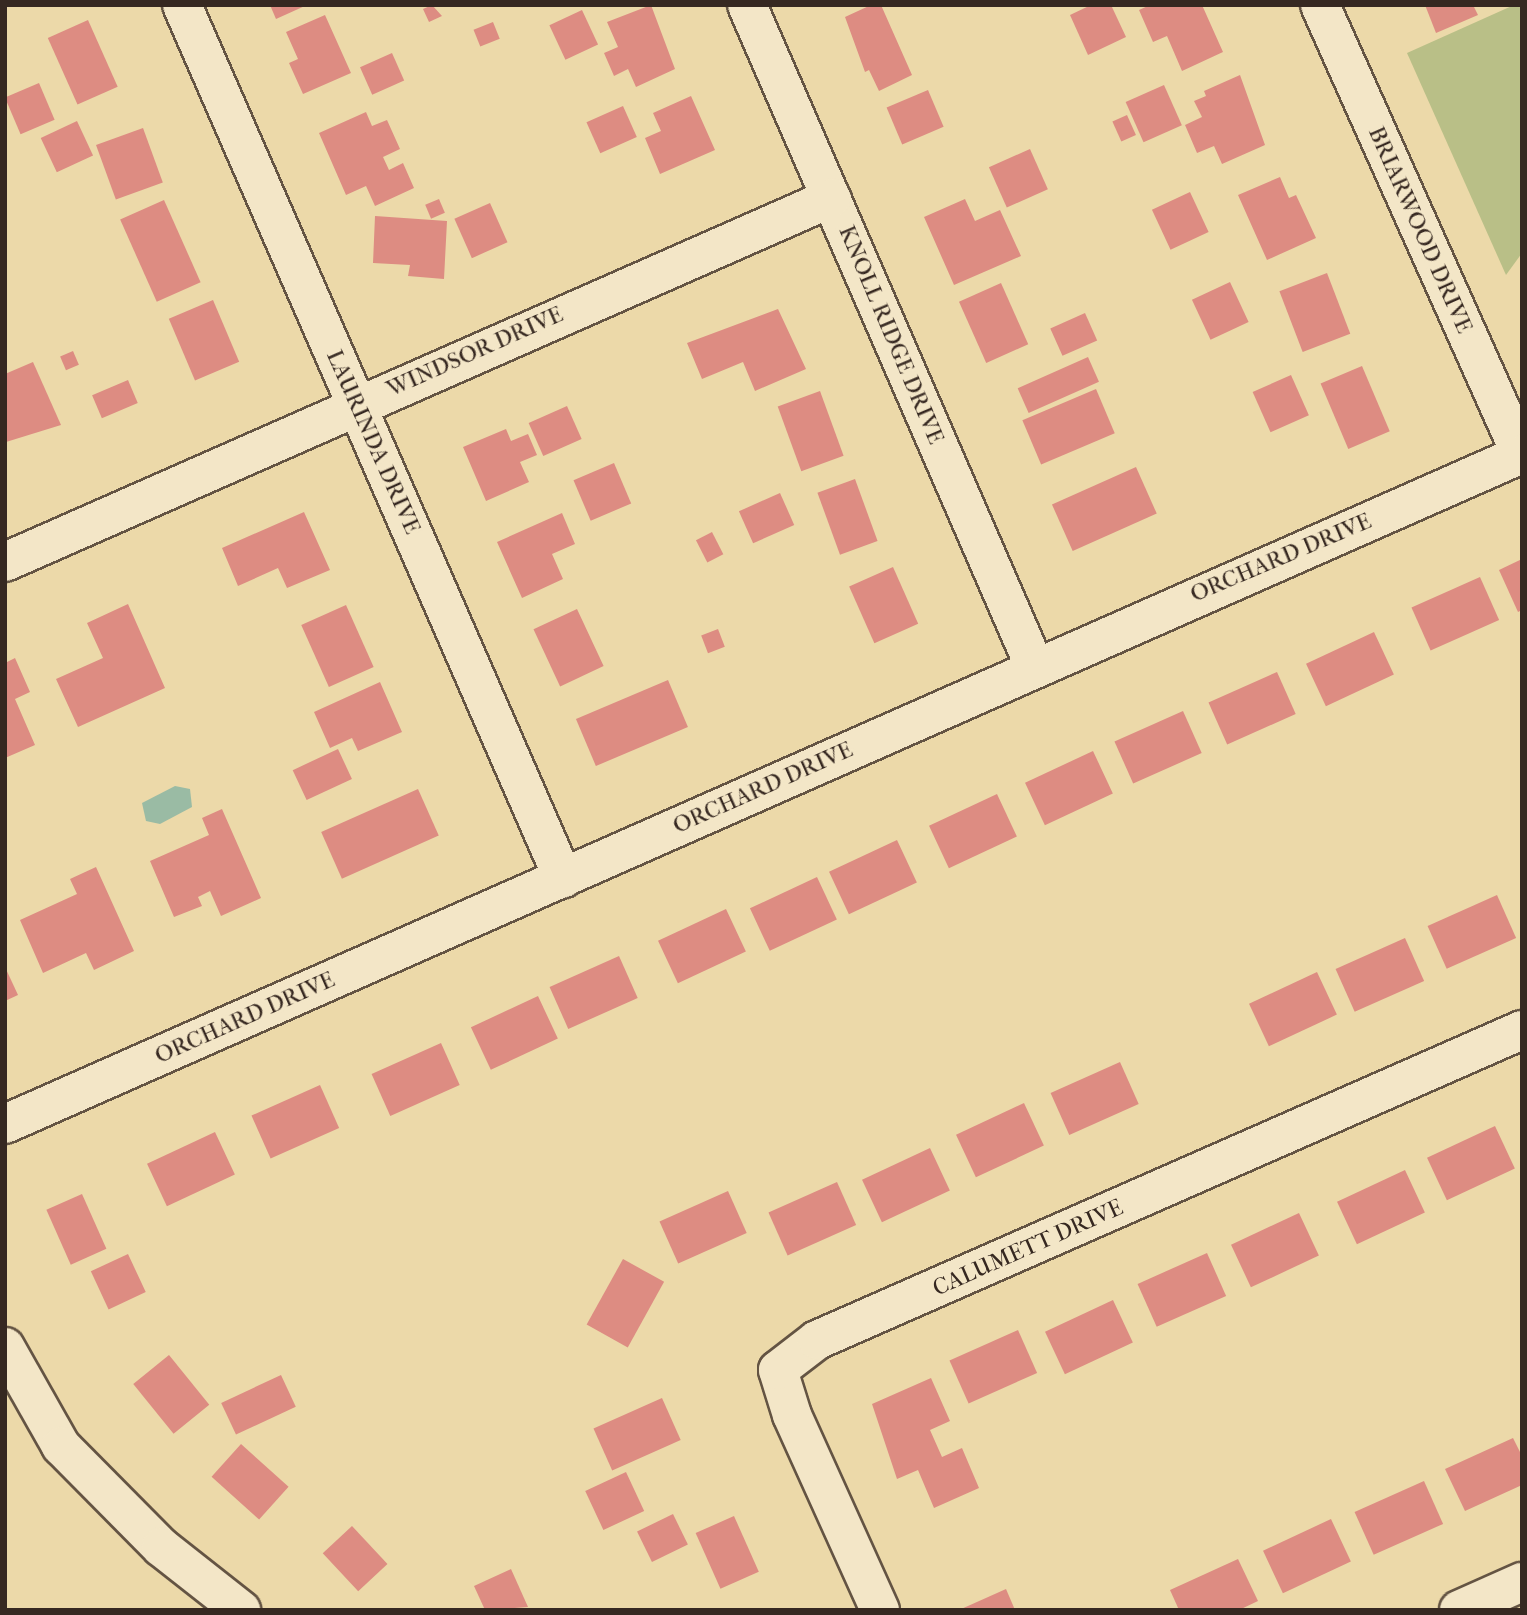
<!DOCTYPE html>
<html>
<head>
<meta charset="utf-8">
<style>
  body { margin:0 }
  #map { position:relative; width:1527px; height:1615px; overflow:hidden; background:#ecd9a9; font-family:"IM FELL French Canon",serif }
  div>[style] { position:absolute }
  .green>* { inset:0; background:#b9bf87 }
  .water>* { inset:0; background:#9abba4 }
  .building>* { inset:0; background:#dd8c82; transform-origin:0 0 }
  .roads { filter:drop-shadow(2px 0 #645443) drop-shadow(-2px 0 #645443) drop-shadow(0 2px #645443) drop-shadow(0 -2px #645443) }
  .minor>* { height:38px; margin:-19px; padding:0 19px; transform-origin:19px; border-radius:19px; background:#f3e6c7 }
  span { translate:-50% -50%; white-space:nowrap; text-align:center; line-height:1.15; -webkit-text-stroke:6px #f3e6c7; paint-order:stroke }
  .street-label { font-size:23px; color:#362821 }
  .frame { position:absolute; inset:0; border:7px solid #362821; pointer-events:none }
</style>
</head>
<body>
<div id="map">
  <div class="green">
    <i style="clip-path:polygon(1514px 5px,1522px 5px,1522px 253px,1506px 275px,1407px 53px)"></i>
  </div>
  <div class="water">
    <i style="clip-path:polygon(175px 786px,190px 789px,192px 807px,160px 824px,146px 821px,142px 803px)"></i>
  </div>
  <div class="building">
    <i style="clip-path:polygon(270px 5px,307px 5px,276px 19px)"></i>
    <i style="clip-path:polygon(432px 5px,442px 16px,429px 22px,423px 9px)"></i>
    <i style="clip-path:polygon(651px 5px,675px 69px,636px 87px,628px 69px,614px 76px,604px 53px,618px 47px,607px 22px)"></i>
    <i style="clip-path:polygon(871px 5px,881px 5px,912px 75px,879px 91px,869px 70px,865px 72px,845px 17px)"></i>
    <i style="clip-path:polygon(1091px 5px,1111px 5px,1126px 37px,1088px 55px,1070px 15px)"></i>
    <i style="clip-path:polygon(1150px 5px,1202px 5px,1223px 52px,1182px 71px,1167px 36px,1153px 42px,1139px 10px)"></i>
    <i style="clip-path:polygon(1425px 5px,1473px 5px,1478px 15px,1436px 33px)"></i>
    <i style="left:582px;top:10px;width:38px;height:36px;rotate:65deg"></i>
    <i style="clip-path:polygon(325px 15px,351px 73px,303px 94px,289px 63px,298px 59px,286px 32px)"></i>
    <i style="left:88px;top:20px;width:73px;height:44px;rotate:66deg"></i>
    <i style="left:493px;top:22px;width:18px;height:21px;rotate:68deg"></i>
    <i style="left:392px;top:53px;width:30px;height:35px;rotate:66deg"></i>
    <i style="clip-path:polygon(1240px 75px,1265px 145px,1222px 164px,1214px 146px,1197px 153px,1185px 125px,1202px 117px,1194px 101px,1206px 96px,1204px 91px)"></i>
    <i style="left:39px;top:83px;width:40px;height:37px;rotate:67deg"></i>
    <i style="left:1164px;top:85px;width:44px;height:42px;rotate:66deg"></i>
    <i style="left:928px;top:90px;width:40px;height:45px;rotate:67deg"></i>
    <i style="clip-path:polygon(691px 96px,715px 150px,660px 174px,645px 138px,661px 131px,653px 113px)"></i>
    <i style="left:623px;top:106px;width:34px;height:40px;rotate:66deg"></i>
    <i style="clip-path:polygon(366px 112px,372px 126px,387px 120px,400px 149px,383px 157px,389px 170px,403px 163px,414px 188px,375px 206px,366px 186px,346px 195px,319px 133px)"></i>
    <i style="left:1127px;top:115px;width:22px;height:16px;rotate:66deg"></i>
    <i style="left:77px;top:121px;width:38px;height:40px;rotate:65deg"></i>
    <i style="left:143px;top:128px;width:58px;height:50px;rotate:70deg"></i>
    <i style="left:1030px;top:149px;width:44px;height:45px;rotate:66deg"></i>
    <i style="clip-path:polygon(1280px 177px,1289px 198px,1296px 195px,1316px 238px,1267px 260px,1238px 195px)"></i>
    <i style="left:1190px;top:192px;width:44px;height:42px;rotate:65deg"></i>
    <i style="left:439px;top:199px;width:15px;height:15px;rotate:67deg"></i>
    <i style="clip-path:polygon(965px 199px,975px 221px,1000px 210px,1021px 256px,954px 285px,924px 217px)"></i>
    <i style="left:164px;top:200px;width:90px;height:48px;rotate:66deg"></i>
    <i style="left:490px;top:203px;width:43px;height:39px;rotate:66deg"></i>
    <i style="clip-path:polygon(375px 216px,447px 221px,444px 279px,408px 276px,410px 265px,373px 263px)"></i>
    <i style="left:1327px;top:273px;width:65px;height:51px;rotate:69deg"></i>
    <i style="left:1230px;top:282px;width:44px;height:42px;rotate:65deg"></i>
    <i style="left:1001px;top:283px;width:67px;height:46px;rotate:66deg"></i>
    <i style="left:213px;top:300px;width:67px;height:48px;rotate:67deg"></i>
    <i style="clip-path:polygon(778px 309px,806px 369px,755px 391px,743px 362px,702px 379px,687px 343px)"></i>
    <i style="left:1085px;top:313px;width:30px;height:38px;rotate:66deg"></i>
    <i style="left:73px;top:351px;width:15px;height:14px;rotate:67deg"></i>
    <i style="left:1088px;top:357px;width:27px;height:77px;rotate:66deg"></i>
    <i style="clip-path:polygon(33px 362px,61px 425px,6px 442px,5px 374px)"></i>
    <i style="left:1362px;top:366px;width:71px;height:45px;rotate:67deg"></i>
    <i style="left:1291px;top:375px;width:44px;height:42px;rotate:66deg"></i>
    <i style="left:128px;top:380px;width:25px;height:39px;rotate:67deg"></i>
    <i style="left:1096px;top:389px;width:48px;height:80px;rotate:67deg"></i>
    <i style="left:820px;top:391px;width:69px;height:45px;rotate:70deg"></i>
    <i style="left:567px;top:406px;width:36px;height:42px;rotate:66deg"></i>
    <i style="clip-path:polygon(506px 429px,511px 441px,528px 434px,537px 455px,520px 462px,529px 482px,486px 501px,463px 447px)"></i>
    <i style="left:614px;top:463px;width:44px;height:44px;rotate:67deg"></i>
    <i style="left:1136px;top:467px;width:51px;height:92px;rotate:66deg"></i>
    <i style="left:855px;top:479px;width:66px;height:40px;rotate:70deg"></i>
    <i style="left:780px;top:493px;width:35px;height:45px;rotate:66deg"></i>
    <i style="clip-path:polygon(304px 512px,330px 570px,287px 588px,278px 568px,238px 586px,222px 548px)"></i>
    <i style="clip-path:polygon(562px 513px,575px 544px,552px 554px,563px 579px,522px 598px,497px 542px)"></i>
    <i style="left:712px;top:532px;width:25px;height:18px;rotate:63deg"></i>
    <i style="clip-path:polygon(1522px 559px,1522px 610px,1518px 612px,1499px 570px)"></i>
    <i style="left:893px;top:567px;width:62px;height:48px;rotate:66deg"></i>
    <i style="left:1480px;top:577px;width:47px;height:75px;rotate:66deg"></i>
    <i style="clip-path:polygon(128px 604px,165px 688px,78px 727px,56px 679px,103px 658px,87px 623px)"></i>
    <i style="left:346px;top:605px;width:68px;height:49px;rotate:66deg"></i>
    <i style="left:577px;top:609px;width:63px;height:48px;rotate:65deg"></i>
    <i style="left:718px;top:629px;width:19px;height:18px;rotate:69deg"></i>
    <i style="left:1374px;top:632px;width:47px;height:75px;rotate:65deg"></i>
    <i style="clip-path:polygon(15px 658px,30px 692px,15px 699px,35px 745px,5px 758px,5px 663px)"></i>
    <i style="left:1277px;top:672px;width:46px;height:75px;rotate:66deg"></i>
    <i style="left:668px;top:680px;width:51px;height:100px;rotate:67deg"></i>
    <i style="clip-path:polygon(380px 682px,402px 732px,358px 751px,352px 738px,330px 748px,314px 712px)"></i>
    <i style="left:1183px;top:711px;width:46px;height:75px;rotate:66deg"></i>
    <i style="left:338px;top:749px;width:33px;height:50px;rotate:65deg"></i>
    <i style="left:1093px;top:751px;width:47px;height:75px;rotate:65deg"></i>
    <i style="left:418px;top:789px;width:51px;height:106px;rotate:66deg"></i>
    <i style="left:997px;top:794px;width:47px;height:75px;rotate:65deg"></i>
    <i style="clip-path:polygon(222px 809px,261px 898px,221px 916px,210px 891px,198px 897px,202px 906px,174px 917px,150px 861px,209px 835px,202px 818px)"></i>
    <i style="left:897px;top:840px;width:47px;height:75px;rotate:65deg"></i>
    <i style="clip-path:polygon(96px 867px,134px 951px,94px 970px,86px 953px,43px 973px,20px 920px,77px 894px,70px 879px)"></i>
    <i style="left:817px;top:877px;width:47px;height:74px;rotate:65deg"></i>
    <i style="left:1497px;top:895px;width:47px;height:76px;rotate:66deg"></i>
    <i style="left:726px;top:909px;width:47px;height:75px;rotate:65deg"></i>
    <i style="left:1405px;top:938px;width:47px;height:76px;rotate:66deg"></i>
    <i style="left:619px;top:956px;width:46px;height:76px;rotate:66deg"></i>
    <i style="clip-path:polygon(5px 967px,18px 995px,5px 1001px)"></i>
    <i style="left:1317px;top:972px;width:47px;height:75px;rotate:65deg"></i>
    <i style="left:538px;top:996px;width:47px;height:74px;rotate:65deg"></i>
    <i style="left:441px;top:1043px;width:46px;height:76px;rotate:66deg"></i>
    <i style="left:1120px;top:1062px;width:46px;height:76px;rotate:66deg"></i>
    <i style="left:320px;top:1085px;width:47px;height:75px;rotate:66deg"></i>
    <i style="left:1024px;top:1103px;width:47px;height:75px;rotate:65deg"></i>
    <i style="left:1495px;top:1126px;width:47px;height:75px;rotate:65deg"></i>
    <i style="left:215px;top:1132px;width:47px;height:75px;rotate:65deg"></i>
    <i style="left:930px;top:1148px;width:47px;height:75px;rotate:65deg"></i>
    <i style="left:1405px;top:1170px;width:47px;height:75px;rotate:65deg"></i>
    <i style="left:837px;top:1182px;width:47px;height:75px;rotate:66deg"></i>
    <i style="left:728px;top:1191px;width:46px;height:75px;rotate:66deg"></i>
    <i style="left:82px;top:1194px;width:60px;height:39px;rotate:66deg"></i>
    <i style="left:1299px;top:1213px;width:47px;height:75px;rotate:65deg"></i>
    <i style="left:1207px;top:1253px;width:47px;height:76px;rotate:66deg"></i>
    <i style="left:128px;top:1254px;width:42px;height:41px;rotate:65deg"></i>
    <i style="left:623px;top:1259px;width:47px;height:75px;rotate:29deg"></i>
    <i style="left:1113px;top:1300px;width:47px;height:75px;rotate:65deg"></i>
    <i style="left:1018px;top:1330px;width:47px;height:75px;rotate:66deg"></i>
    <i style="left:169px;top:1355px;width:64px;height:46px;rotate:51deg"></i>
    <i style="left:281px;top:1375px;width:35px;height:66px;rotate:65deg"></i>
    <i style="clip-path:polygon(931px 1378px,950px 1421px,930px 1430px,942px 1457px,962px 1448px,979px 1488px,934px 1508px,918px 1470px,897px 1479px,872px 1404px)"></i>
    <i style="left:662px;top:1398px;width:46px;height:75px;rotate:66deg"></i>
    <i style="clip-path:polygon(1513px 1438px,1522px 1456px,1522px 1485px,1465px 1511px,1445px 1469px)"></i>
    <i style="left:241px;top:1444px;width:64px;height:44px;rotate:42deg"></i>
    <i style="left:626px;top:1472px;width:43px;height:45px;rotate:65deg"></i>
    <i style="left:1424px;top:1481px;width:47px;height:76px;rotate:66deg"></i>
    <i style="left:673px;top:1514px;width:34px;height:40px;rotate:64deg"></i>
    <i style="left:734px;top:1516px;width:61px;height:42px;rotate:66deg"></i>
    <i style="left:1331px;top:1519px;width:47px;height:75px;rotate:65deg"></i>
    <i style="left:352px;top:1526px;width:52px;height:40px;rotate:47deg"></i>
    <i style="clip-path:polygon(1238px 1559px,1258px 1601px,1239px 1610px,1179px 1610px,1170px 1590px)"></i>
    <i style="clip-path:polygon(511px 1569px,528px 1607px,485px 1610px,474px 1586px)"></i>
    <i style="clip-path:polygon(1006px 1589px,1015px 1610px,959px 1610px)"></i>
  </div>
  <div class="roads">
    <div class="minor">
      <i style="left:182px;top:5px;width:953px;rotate:66.42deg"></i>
      <i style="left:747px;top:5px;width:720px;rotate:66.5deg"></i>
      <i style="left:1320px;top:5px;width:492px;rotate:65.9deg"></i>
      <i style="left:5px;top:562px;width:903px;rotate:-23.78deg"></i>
      <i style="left:5px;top:1124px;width:1658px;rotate:-23.83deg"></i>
      <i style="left:5px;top:1347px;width:114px;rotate:60.5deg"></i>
      <i style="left:61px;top:1446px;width:142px;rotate:45.3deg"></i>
      <i style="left:161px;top:1547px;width:102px;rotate:38.2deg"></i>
      <i style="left:880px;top:1610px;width:214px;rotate:-114.3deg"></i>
      <i style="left:792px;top:1415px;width:47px;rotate:-107.3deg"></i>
      <i style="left:778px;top:1370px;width:49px;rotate:-37.6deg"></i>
      <i style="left:817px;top:1340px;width:770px;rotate:-23.74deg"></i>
      <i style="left:1459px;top:1610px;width:69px;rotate:-24deg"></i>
    </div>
  </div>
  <div class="street-label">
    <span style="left:1420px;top:230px;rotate:66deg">BRIARWOOD DRIVE</span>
    <span style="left:891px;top:335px;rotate:67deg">KNOLL RIDGE DRIVE</span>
    <span style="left:475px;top:352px;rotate:-24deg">WINDSOR DRIVE</span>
    <span style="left:373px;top:442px;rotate:66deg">LAURINDA DRIVE</span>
    <span style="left:1281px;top:558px;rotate:-23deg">ORCHARD DRIVE</span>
    <span style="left:763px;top:788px;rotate:-24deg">ORCHARD DRIVE</span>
    <span style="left:245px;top:1018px;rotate:-24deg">ORCHARD DRIVE</span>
    <span style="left:1028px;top:1248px;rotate:-24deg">CALUMETT DRIVE</span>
  </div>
  <div class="frame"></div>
</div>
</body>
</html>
